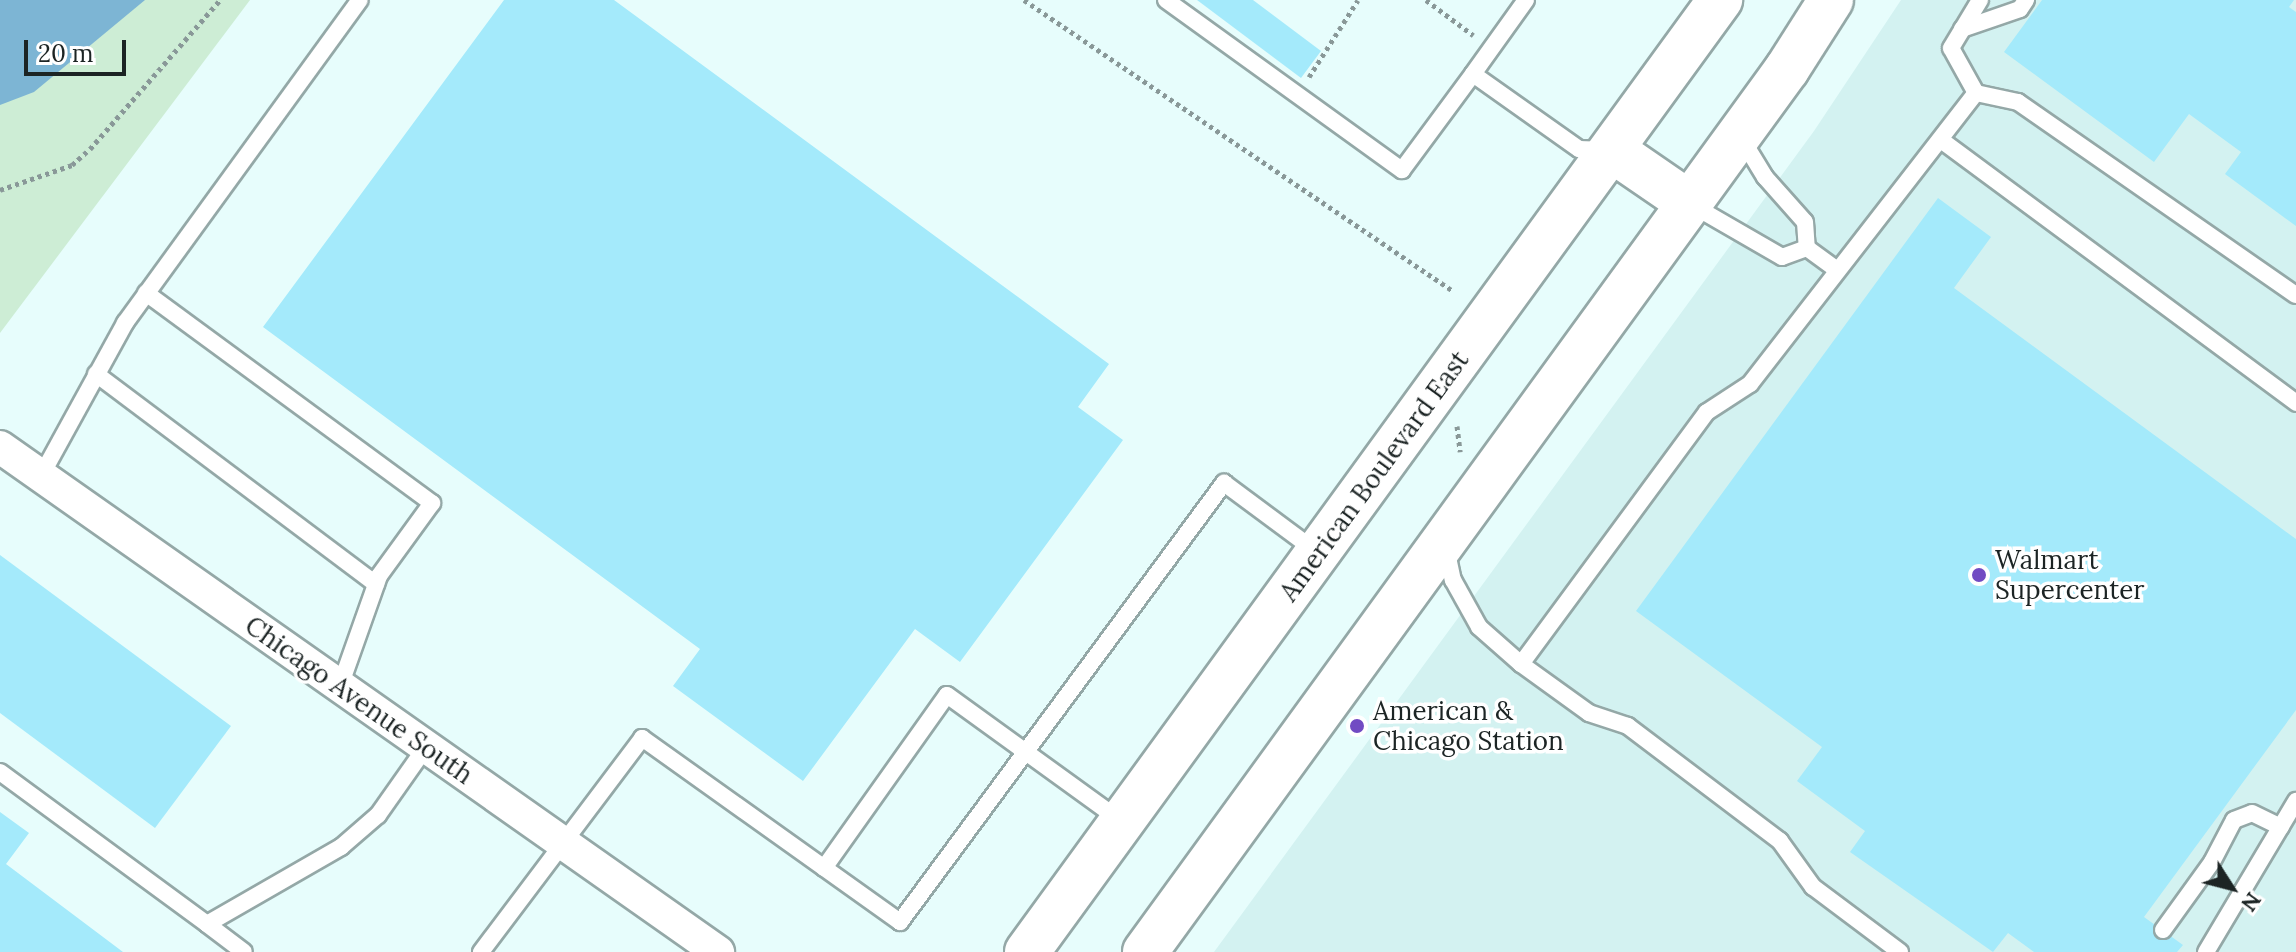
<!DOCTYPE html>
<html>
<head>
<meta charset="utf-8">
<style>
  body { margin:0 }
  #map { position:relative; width:2296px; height:952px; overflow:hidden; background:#e7fdfc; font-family:Lora,serif }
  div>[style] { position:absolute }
  .built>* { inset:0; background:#d3f2f1 }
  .green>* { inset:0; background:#cdedd5 }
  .water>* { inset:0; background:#7db5d4 }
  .building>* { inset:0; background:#a4eafb }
  .path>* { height:5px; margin-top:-2.5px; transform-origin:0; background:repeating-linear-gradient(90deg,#899898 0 4px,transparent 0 8px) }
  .roads { filter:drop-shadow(2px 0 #94a8a7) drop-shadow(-2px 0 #94a8a7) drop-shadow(0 2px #94a8a7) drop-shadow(0 -2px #94a8a7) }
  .service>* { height:16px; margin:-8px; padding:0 8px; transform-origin:8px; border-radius:8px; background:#fff }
  .minor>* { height:32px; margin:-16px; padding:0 16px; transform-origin:16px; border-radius:16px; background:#fff }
  .secondary>* { height:44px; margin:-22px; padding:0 22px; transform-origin:22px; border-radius:22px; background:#fff }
  .dots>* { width:22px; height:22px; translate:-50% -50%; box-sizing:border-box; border:4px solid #fff; border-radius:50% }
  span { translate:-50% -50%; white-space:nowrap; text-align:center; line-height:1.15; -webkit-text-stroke:7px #fff; paint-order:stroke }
  .street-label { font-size:26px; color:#1c2424 }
  .poi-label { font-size:26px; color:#1c2424 }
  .left { translate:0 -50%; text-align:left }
  .north { position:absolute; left:2192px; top:848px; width:80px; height:80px; -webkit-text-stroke:6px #fff; paint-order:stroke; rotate:126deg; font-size:22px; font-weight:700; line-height:32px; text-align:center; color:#1c2424 }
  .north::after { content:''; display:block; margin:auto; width:28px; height:36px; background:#1c2424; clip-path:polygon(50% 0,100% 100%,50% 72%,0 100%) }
  .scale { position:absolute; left:24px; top:40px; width:102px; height:36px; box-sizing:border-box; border:4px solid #1c2424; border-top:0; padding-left:10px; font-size:24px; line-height:28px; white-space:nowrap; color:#1c2424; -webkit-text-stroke:6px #fff; paint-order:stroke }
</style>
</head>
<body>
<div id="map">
  <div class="built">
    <i style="clip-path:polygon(1901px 0,2296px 0,2296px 952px,1214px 952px,1814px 131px)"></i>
  </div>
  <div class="green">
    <i style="clip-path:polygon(0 0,250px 0,0 333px)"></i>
  </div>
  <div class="water">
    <i style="clip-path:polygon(0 0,145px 0,34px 92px,0 105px)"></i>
  </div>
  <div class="building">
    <i style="clip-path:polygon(504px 0,614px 0,1109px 364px,1078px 407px,1123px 440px,960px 662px,915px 629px,803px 781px,673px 686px,700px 649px,263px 327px)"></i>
    <i style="clip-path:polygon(1197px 0,1253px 0,1321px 51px,1301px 78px)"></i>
    <i style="clip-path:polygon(2042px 0,2294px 0,2289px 7px,2296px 12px,2296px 226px,2225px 174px,2241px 152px,2189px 114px,2154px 162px,2004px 52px)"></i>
    <i style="clip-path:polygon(1938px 198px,1991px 237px,1954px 288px,2296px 539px,2296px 710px,2144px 917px,2183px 945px,2177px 952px,2034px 952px,2008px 933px,1993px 952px,1850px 852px,1865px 831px,1797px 781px,1822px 747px,1636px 611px)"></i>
    <i style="clip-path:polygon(0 555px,231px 726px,155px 828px,0 713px)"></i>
    <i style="clip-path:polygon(0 812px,29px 833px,6px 864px,123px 952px,0 952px)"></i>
  </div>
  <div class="path">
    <i style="left:1024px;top:0;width:518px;rotate:34.15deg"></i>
    <i style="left:1426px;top:0;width:59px;rotate:36.7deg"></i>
    <i style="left:1309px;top:77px;width:91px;rotate:-57.5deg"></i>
    <i style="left:0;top:190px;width:76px;rotate:-19.1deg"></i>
    <i style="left:72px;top:165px;width:24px;rotate:-42deg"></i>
    <i style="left:90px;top:149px;width:198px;rotate:-48.9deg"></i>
    <i style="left:1457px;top:426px;width:26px;rotate:83deg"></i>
  </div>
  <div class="roads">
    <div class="service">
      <i style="left:1166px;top:0;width:291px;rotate:35.8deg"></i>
      <i style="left:1402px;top:170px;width:119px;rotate:-53.5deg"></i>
      <i style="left:1473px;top:74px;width:130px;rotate:35.3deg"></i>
      <i style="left:1579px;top:149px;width:27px;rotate:2deg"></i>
      <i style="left:1962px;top:29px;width:61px;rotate:-19deg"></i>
      <i style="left:2020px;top:9px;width:11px;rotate:-56deg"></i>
      <i style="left:1473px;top:74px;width:91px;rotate:-54.4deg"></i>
      <i style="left:1976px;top:93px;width:43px;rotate:12.1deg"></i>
      <i style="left:2018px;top:102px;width:338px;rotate:34.8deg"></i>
      <i style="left:1740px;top:136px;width:48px;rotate:58.6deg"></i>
      <i style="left:1765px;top:177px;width:60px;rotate:48.4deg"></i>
      <i style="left:1805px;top:222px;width:26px;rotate:86deg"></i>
      <i style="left:1807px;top:248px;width:36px;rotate:36deg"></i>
      <i style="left:1941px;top:140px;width:442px;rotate:36.5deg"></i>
      <i style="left:1692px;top:205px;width:104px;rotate:30deg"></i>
      <i style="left:1782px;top:257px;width:27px;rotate:-20deg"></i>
      <i style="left:146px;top:293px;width:355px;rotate:36.3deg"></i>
      <i style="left:432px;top:503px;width:90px;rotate:126deg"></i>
      <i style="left:379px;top:576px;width:117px;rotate:109.5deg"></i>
      <i style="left:96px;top:374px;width:350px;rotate:36.9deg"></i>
      <i style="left:41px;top:476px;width:175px;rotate:-61.2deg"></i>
      <i style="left:125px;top:323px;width:399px;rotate:-54deg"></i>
      <i style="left:1446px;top:548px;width:33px;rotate:78deg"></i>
      <i style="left:1453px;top:580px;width:54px;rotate:61deg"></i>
      <i style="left:1479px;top:627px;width:56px;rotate:41.4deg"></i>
      <i style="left:0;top:772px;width:257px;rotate:36.3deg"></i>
      <i style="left:207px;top:924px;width:155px;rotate:-29.9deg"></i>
      <i style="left:341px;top:847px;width:49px;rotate:-40.9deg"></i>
      <i style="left:378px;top:815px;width:83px;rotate:-54.8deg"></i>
      <i style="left:824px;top:868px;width:212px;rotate:-54.6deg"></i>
      <i style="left:947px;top:695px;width:215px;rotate:35.9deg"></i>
      <i style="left:207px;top:924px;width:46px;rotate:37.1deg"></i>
      <i style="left:2163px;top:930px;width:84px;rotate:-54.2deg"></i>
      <i style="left:2212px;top:862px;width:47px;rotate:-62.4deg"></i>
      <i style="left:2234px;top:820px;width:19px;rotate:-21deg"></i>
      <i style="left:2252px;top:813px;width:32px;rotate:26deg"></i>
      <i style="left:481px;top:952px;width:268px;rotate:-53deg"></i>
      <i style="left:642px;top:738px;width:317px;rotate:35.5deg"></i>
      <i style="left:900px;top:922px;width:546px;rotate:-53.57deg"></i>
      <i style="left:1224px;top:483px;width:116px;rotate:36.6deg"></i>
      <i style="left:1900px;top:952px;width:109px;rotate:-143.2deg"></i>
      <i style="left:1813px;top:887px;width:57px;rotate:-125.7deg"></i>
      <i style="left:1780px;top:841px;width:191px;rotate:-142.9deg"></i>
      <i style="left:1628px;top:726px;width:41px;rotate:-161.6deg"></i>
      <i style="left:1589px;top:713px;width:84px;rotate:-144.2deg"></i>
      <i style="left:1521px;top:664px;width:313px;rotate:-53.6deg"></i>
      <i style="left:1707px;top:412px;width:51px;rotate:-33.1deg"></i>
      <i style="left:1750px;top:384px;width:368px;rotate:-52.2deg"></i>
      <i style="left:1976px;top:93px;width:51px;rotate:-119.1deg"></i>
      <i style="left:1951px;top:48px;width:56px;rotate:-58.9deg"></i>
      <i style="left:2206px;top:952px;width:176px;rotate:-59.2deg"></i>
    </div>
    <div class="minor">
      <i style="left:0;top:447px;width:878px;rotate:35.12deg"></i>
    </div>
    <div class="secondary">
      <i style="left:1612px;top:150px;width:93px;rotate:34.5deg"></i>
      <i style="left:1027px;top:952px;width:1178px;rotate:-53.95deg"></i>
      <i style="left:1145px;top:952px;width:1092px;rotate:-53.98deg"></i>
      <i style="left:1787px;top:69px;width:82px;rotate:-57.5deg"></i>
    </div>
  </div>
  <div class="dots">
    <i style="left:1979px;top:575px;background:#714bc3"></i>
    <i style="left:1357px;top:726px;background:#714bc3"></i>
  </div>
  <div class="street-label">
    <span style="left:1374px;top:476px;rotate:-54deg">American Boulevard East</span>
    <span style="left:359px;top:700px;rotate:35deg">Chicago Avenue South</span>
  </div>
  <div class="poi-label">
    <span class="left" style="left:1995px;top:575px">Walmart<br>Supercenter</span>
    <span class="left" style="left:1373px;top:726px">American &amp;<br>Chicago Station</span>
  </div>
  <div class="north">N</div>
  <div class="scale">20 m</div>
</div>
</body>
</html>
